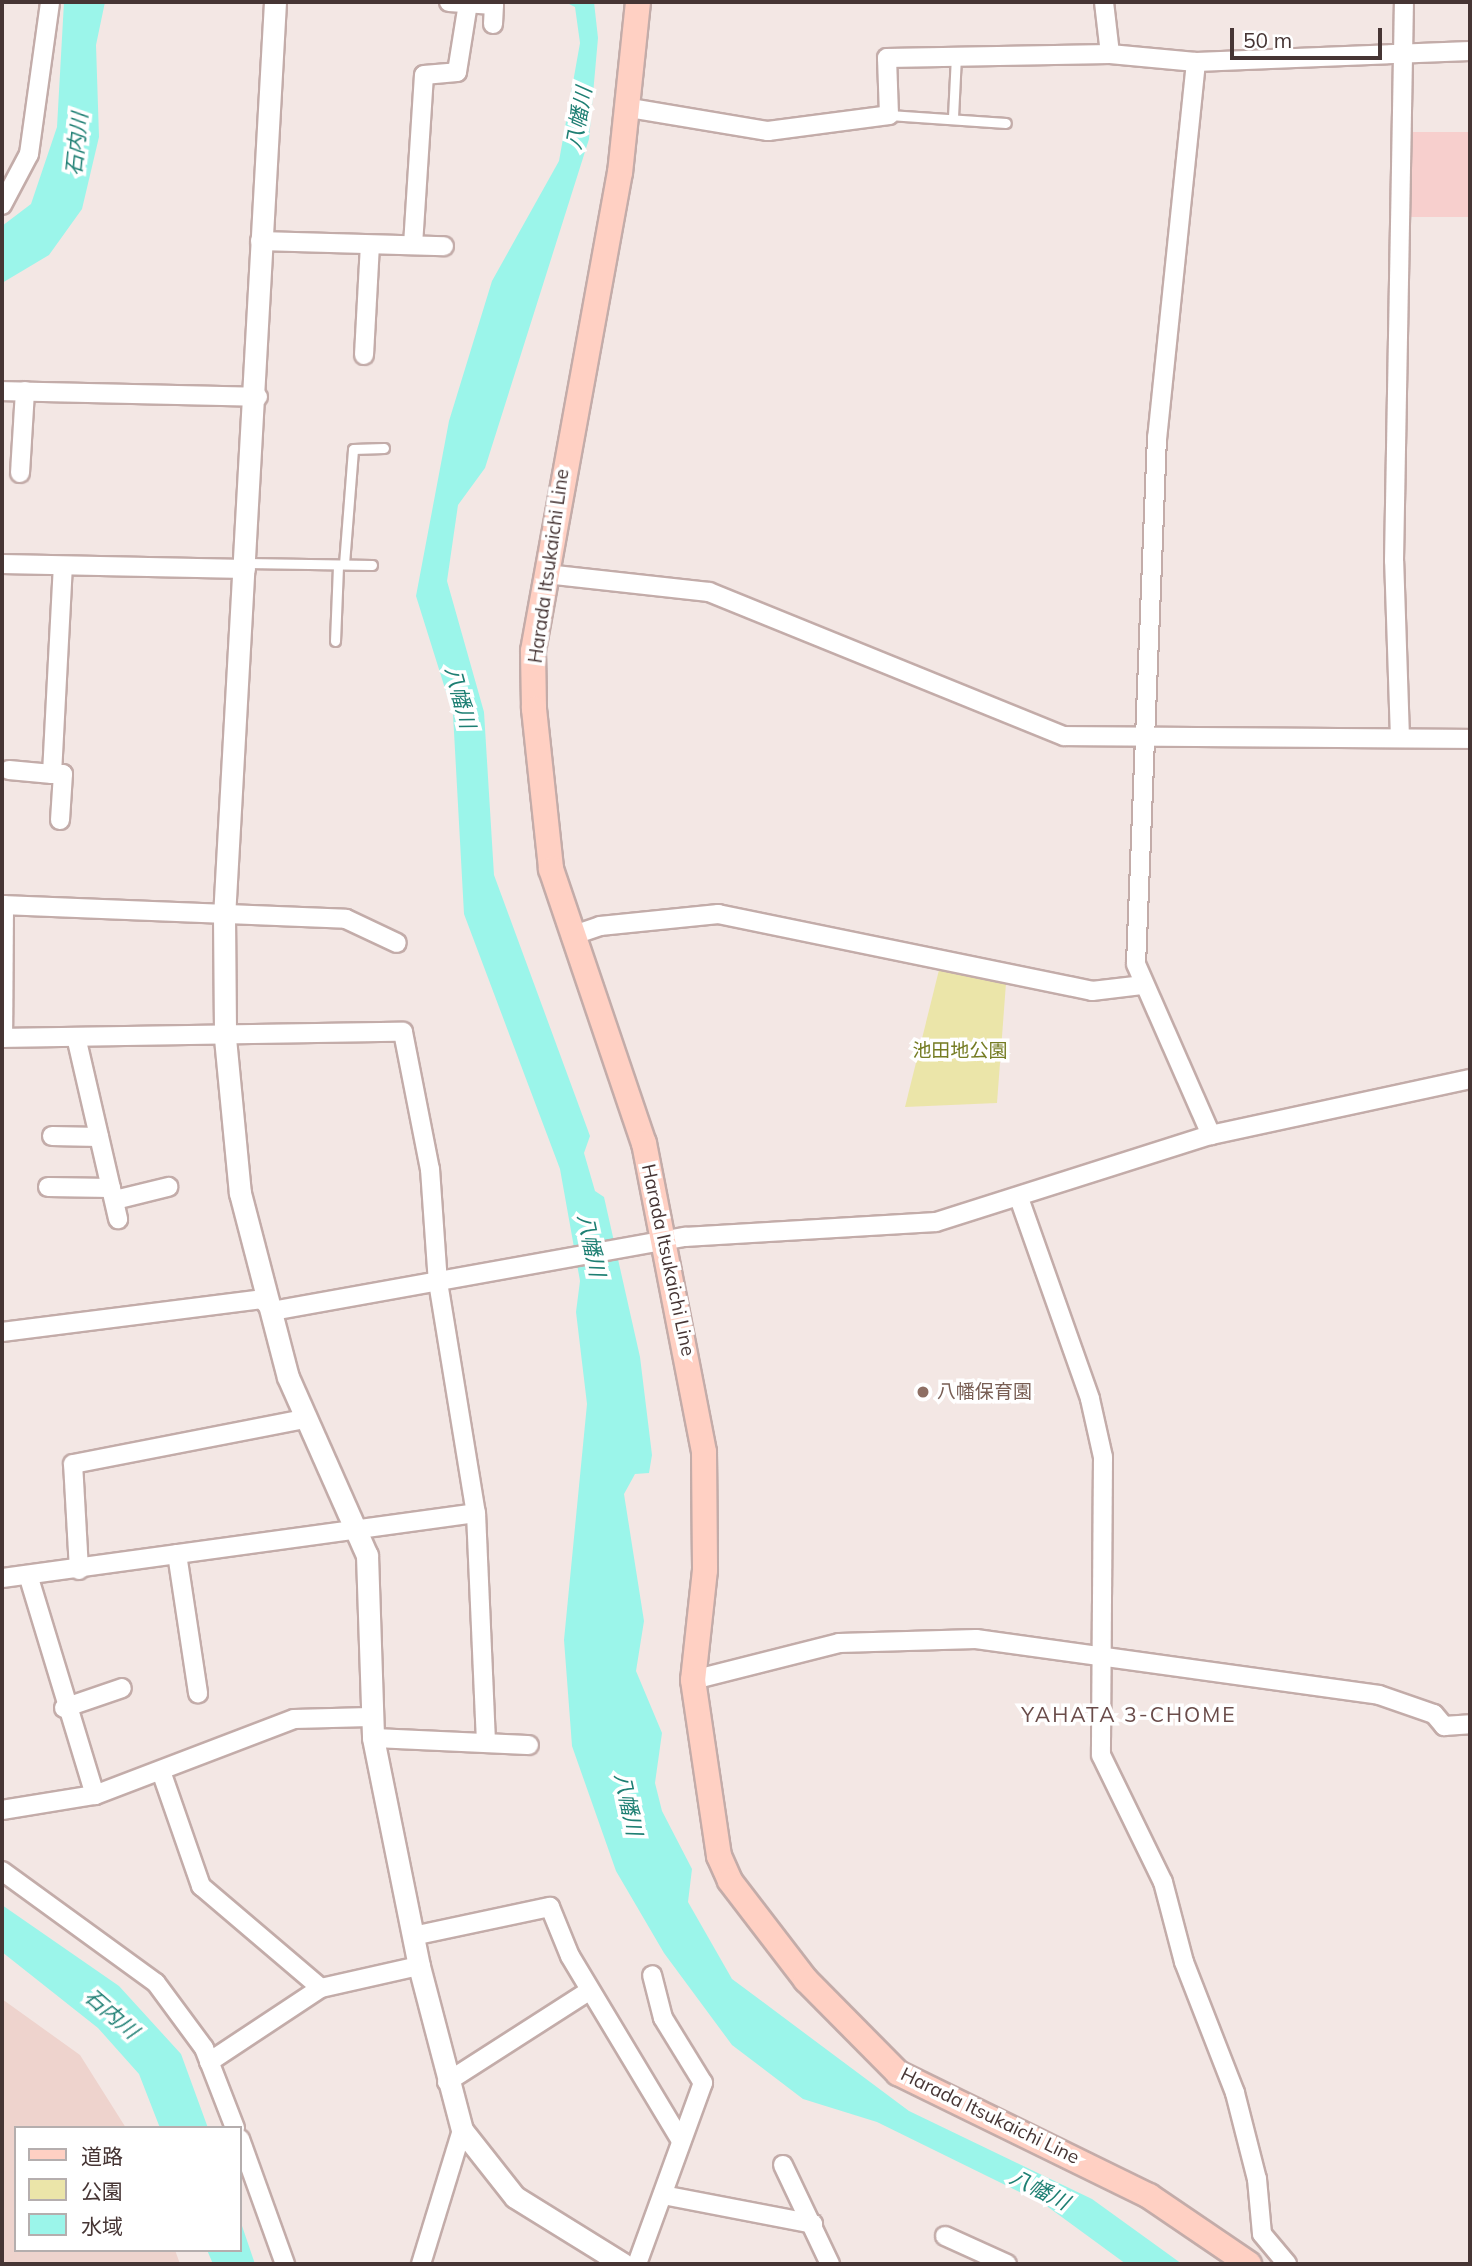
<!DOCTYPE html>
<html>
<head>
<meta charset="utf-8">
<style>
  body { margin:0 }
  #map { position:relative; width:1472px; height:2266px; overflow:hidden; background:#f3e7e4; font-family:Mulish,"Noto Sans JP",sans-serif }
  div>[style] { position:absolute }
  .commercial>* { inset:0; background:#f7cfcd; transform-origin:0 0 }
  .education>* { inset:0; background:#eed3cd }
  .green>* { inset:0; background:#ebe5a9 }
  .water>* { inset:0; background:#9bf5ea }
  .roads { filter:drop-shadow(2px 0 #c3aca9) drop-shadow(-2px 0 #c3aca9) drop-shadow(0 2px #c3aca9) drop-shadow(0 -2px #c3aca9) }
  .service>* { height:9px; margin:-4.5px; padding:0 4.5px; transform-origin:4.5px; border-radius:4.5px; background:#fff }
  .minor>* { height:18px; margin:-9px; padding:0 9px; transform-origin:9px; border-radius:9px; background:#fff }
  .tertiary>* { height:21px; margin:-10.5px; padding:0 10.5px; transform-origin:10.5px; border-radius:10.5px; background:#fff }
  .secondary>* { height:24px; margin:-12px; padding:0 12px; transform-origin:12px; border-radius:12px; background:#ffd0c3 }
  .dots>* { width:19px; height:19px; translate:-50% -50%; box-sizing:border-box; border:4px solid #fff; border-radius:50% }
  span { translate:-50% -50%; white-space:nowrap; text-align:center; line-height:1.15; -webkit-text-stroke:7px #fff; paint-order:stroke }
  .street-label { font-size:19px; color:#463534 }
  .park-label { font-size:19px; color:#757c23 }
  .education-label { font-size:19px; color:#785e54 }
  .left { translate:0 -50%; text-align:left }
  .water-label { font-size:21px; color:#1e7f73; font-style:italic }
  .neighbourhood-label { font-size:21px; color:#6a4c4a; letter-spacing:2px }
  .frame { position:absolute; inset:0; border:4px solid #463534; pointer-events:none }
  .legend { position:absolute; left:14px; top:2126px; width:228px; height:126px; box-sizing:border-box; background:#fff; border:2px solid #b5aeae; margin:0; padding:9px 12px; list-style:none; font-size:21px; color:#463534 }
  .legend li { display:flex; align-items:center; gap:14px; height:35px }
  .legend b { width:35px; border:2px solid #b5aeae }
  .scale { position:absolute; left:1230px; top:28px; width:152px; height:32px; box-sizing:border-box; border:4px solid #463534; border-top:0; padding-left:9px; font-size:21px; line-height:24px; white-space:nowrap; color:#463534; -webkit-text-stroke:5px #fff; paint-order:stroke }
</style>
</head>
<body>
<div id="map">
  <div class="commercial">
    <i style="left:1406px;top:132px;width:64px;height:85px"></i>
  </div>
  <div class="education">
    <i style="clip-path:polygon(2px 1999px,80px 2055px,126px 2128px,16px 2128px,16px 2250px,175px 2250px,180px 2264px,2px 2264px)"></i>
  </div>
  <div class="green">
    <i style="clip-path:polygon(939px 970px,1006px 983px,997px 1103px,905px 1107px)"></i>
  </div>
  <div class="water">
    <i style="clip-path:polygon(64px 2px,105px 2px,96px 45px,99px 137px,82px 209px,49px 255px,2px 283px,2px 226px,31px 204px,57px 127px)"></i>
    <i style="clip-path:polygon(565px 2px,594px 2px,598px 38px,589px 139px,485px 468px,458px 505px,447px 581px,484px 712px,494px 875px,590px 1136px,584px 1153px,595px 1191px,604px 1197px,640px 1357px,652px 1455px,649px 1473px,635px 1474px,624px 1494px,644px 1621px,636px 1671px,662px 1733px,655px 1783px,662px 1811px,692px 1869px,688px 1902px,732px 1979px,909px 2111px,1092px 2199px,1182px 2264px,1126px 2264px,1044px 2204px,877px 2122px,803px 2099px,732px 2045px,664px 1953px,616px 1871px,572px 1746px,564px 1640px,587px 1404px,576px 1312px,580px 1281px,560px 1169px,464px 914px,453px 714px,416px 596px,449px 421px,492px 281px,559px 161px,580px 43px,575px 7px)"></i>
    <i style="clip-path:polygon(2px 1905px,119px 1986px,181px 2054px,208px 2128px,160px 2128px,139px 2074px,98px 2028px,2px 1952px)"></i>
    <i style="clip-path:polygon(240px 2220px,255px 2264px,213px 2264px,207px 2250px,240px 2250px)"></i>
  </div>
  <div class="roads">
    <div class="service">
      <i style="left:889px;top:115px;width:117px;rotate:3.9deg"></i>
      <i style="left:953px;top:117px;width:61px;rotate:-87.2deg"></i>
      <i style="left:246px;top:563px;width:126px;rotate:0.9deg"></i>
      <i style="left:344px;top:564px;width:115px;rotate:-85.5deg"></i>
      <i style="left:353px;top:449px;width:31px;rotate:-2deg"></i>
      <i style="left:335px;top:641px;width:76px;rotate:-87.7deg"></i>
    </div>
    <div class="minor">
      <i style="left:449px;top:2px;width:45px;rotate:3.8deg"></i>
      <i style="left:494px;top:5px;width:19px;rotate:93deg"></i>
      <i style="left:1104px;top:2px;width:52px;rotate:83.4deg"></i>
      <i style="left:1196px;top:62px;width:377px;rotate:95.9deg"></i>
      <i style="left:1157px;top:437px;width:527px;rotate:92.28deg"></i>
      <i style="left:1136px;top:964px;width:187px;rotate:66.3deg"></i>
      <i style="left:630px;top:108px;width:140px;rotate:9.5deg"></i>
      <i style="left:768px;top:131px;width:122px;rotate:-7.5deg"></i>
      <i style="left:889px;top:115px;width:57px;rotate:-92deg"></i>
      <i style="left:887px;top:58px;width:223px;rotate:-1deg"></i>
      <i style="left:1110px;top:54px;width:86px;rotate:5.3deg"></i>
      <i style="left:1196px;top:62px;width:274px;rotate:-2.3deg"></i>
      <i style="left:2px;top:205px;width:58px;rotate:-62.1deg"></i>
      <i style="left:29px;top:154px;width:153px;rotate:-82.1deg"></i>
      <i style="left:260px;top:241px;width:184px;rotate:1.6deg"></i>
      <i style="left:413px;top:245px;width:170px;rotate:-86.3deg"></i>
      <i style="left:424px;top:75px;width:33px;rotate:-5deg"></i>
      <i style="left:457px;top:72px;width:70px;rotate:-80.9deg"></i>
      <i style="left:364px;top:355px;width:110px;rotate:-86.9deg"></i>
      <i style="left:2px;top:391px;width:256px;rotate:1.3deg"></i>
      <i style="left:20px;top:473px;width:82px;rotate:-86.5deg"></i>
      <i style="left:2px;top:564px;width:244px;rotate:1.2deg"></i>
      <i style="left:546px;top:574px;width:164px;rotate:6.3deg"></i>
      <i style="left:709px;top:592px;width:383px;rotate:22.1deg"></i>
      <i style="left:1064px;top:736px;width:406px;rotate:0.4deg"></i>
      <i style="left:1400px;top:738px;width:177px;rotate:-91.9deg"></i>
      <i style="left:1394px;top:561px;width:559px;rotate:-88.98deg"></i>
      <i style="left:9px;top:770px;width:43px;rotate:5.3deg"></i>
      <i style="left:60px;top:820px;width:46px;rotate:-86.3deg"></i>
      <i style="left:63px;top:774px;width:11px;rotate:180deg"></i>
      <i style="left:52px;top:774px;width:208px;rotate:-87deg"></i>
      <i style="left:2px;top:905px;width:344px;rotate:2.3deg"></i>
      <i style="left:346px;top:919px;width:56px;rotate:25.2deg"></i>
      <i style="left:4px;top:905px;width:133px;rotate:90.4deg"></i>
      <i style="left:3px;top:1038px;width:400px;rotate:-0.9deg"></i>
      <i style="left:403px;top:1032px;width:140px;rotate:78.9deg"></i>
      <i style="left:430px;top:1169px;width:113px;rotate:86deg"></i>
      <i style="left:438px;top:1282px;width:234px;rotate:80.7deg"></i>
      <i style="left:476px;top:1513px;width:225px;rotate:87.5deg"></i>
      <i style="left:571px;top:936px;width:31px;rotate:-19deg"></i>
      <i style="left:600px;top:926px;width:119px;rotate:-5.8deg"></i>
      <i style="left:718px;top:914px;width:382px;rotate:11.6deg"></i>
      <i style="left:1092px;top:991px;width:50px;rotate:-6.8deg"></i>
      <i style="left:77px;top:1041px;width:183px;rotate:77deg"></i>
      <i style="left:52px;top:1136px;width:47px;rotate:1.2deg"></i>
      <i style="left:48px;top:1187px;width:63px;rotate:0.9deg"></i>
      <i style="left:1019px;top:1198px;width:213px;rotate:70.5deg"></i>
      <i style="left:1090px;top:1399px;width:59px;rotate:77.4deg"></i>
      <i style="left:1103px;top:1457px;width:298px;rotate:90.4deg"></i>
      <i style="left:1101px;top:1755px;width:141px;rotate:64deg"></i>
      <i style="left:1163px;top:1882px;width:83px;rotate:75.3deg"></i>
      <i style="left:1184px;top:1962px;width:141px;rotate:68.7deg"></i>
      <i style="left:1235px;top:2093px;width:89px;rotate:75.7deg"></i>
      <i style="left:1257px;top:2179px;width:55px;rotate:84.8deg"></i>
      <i style="left:1262px;top:2234px;width:39px;rotate:50deg"></i>
      <i style="left:115px;top:1200px;width:55px;rotate:-13.8deg"></i>
      <i style="left:2px;top:1332px;width:262px;rotate:-7.2deg"></i>
      <i style="left:262px;top:1299px;width:16px;rotate:50deg"></i>
      <i style="left:272px;top:1311px;width:420px;rotate:-10.2deg"></i>
      <i style="left:685px;top:1237px;width:251px;rotate:-3.4deg"></i>
      <i style="left:936px;top:1222px;width:288px;rotate:-17.6deg"></i>
      <i style="left:1211px;top:1135px;width:265px;rotate:-12.2deg"></i>
      <i style="left:177px;top:1554px;width:141px;rotate:81.4deg"></i>
      <i style="left:79px;top:1570px;width:106px;rotate:-93.2deg"></i>
      <i style="left:73px;top:1464px;width:235px;rotate:-11deg"></i>
      <i style="left:2px;top:1578px;width:478px;rotate:-7.8deg"></i>
      <i style="left:29px;top:1578px;width:227px;rotate:73.1deg"></i>
      <i style="left:693px;top:1680px;width:151px;rotate:-14.2deg"></i>
      <i style="left:839px;top:1643px;width:137px;rotate:-1.7deg"></i>
      <i style="left:976px;top:1639px;width:407px;rotate:7.9deg"></i>
      <i style="left:1379px;top:1695px;width:58px;rotate:19.1deg"></i>
      <i style="left:1434px;top:1714px;width:16px;rotate:50deg"></i>
      <i style="left:1444px;top:1726px;width:26px;rotate:-4deg"></i>
      <i style="left:64px;top:1708px;width:61px;rotate:-19deg"></i>
      <i style="left:373px;top:1738px;width:156px;rotate:2.6deg"></i>
      <i style="left:162px;top:1774px;width:119px;rotate:70.8deg"></i>
      <i style="left:201px;top:1886px;width:157px;rotate:40.4deg"></i>
      <i style="left:2px;top:1810px;width:94px;rotate:-9.2deg"></i>
      <i style="left:95px;top:1795px;width:213px;rotate:-20.9deg"></i>
      <i style="left:294px;top:1719px;width:76px;rotate:-1.5deg"></i>
      <i style="left:2px;top:1871px;width:190px;rotate:36deg"></i>
      <i style="left:156px;top:1983px;width:81px;rotate:53.6deg"></i>
      <i style="left:204px;top:2048px;width:86px;rotate:68.8deg"></i>
      <i style="left:413px;top:1936px;width:140px;rotate:-12deg"></i>
      <i style="left:550px;top:1907px;width:53px;rotate:67.8deg"></i>
      <i style="left:570px;top:1956px;width:216px;rotate:59deg"></i>
      <i style="left:209px;top:2062px;width:134px;rotate:-33.5deg"></i>
      <i style="left:321px;top:1988px;width:100px;rotate:-12.7deg"></i>
      <i style="left:447px;top:2082px;width:169px;rotate:-32.7deg"></i>
      <i style="left:240px;top:2139px;width:133px;rotate:70.2deg"></i>
      <i style="left:783px;top:2165px;width:110px;rotate:64.6deg"></i>
      <i style="left:663px;top:2195px;width:153px;rotate:10.9deg"></i>
      <i style="left:945px;top:2236px;width:68px;rotate:24.3deg"></i>
      <i style="left:421px;top:2264px;width:140px;rotate:-73deg"></i>
      <i style="left:637px;top:2264px;width:193px;rotate:-70deg"></i>
      <i style="left:703px;top:2083px;width:76px;rotate:-121.6deg"></i>
      <i style="left:663px;top:2018px;width:44px;rotate:-104.3deg"></i>
    </div>
    <div class="tertiary">
      <i style="left:275px;top:2px;width:915px;rotate:93.19deg"></i>
      <i style="left:224px;top:916px;width:122px;rotate:89.5deg"></i>
      <i style="left:225px;top:1038px;width:156px;rotate:84.5deg"></i>
      <i style="left:240px;top:1193px;width:190px;rotate:75.4deg"></i>
      <i style="left:288px;top:1377px;width:195px;rotate:66.1deg"></i>
      <i style="left:367px;top:1555px;width:183px;rotate:88.1deg"></i>
      <i style="left:373px;top:1738px;width:233px;rotate:78.6deg"></i>
      <i style="left:419px;top:1966px;width:170px;rotate:75.3deg"></i>
      <i style="left:462px;top:2130px;width:85px;rotate:51.7deg"></i>
      <i style="left:515px;top:2197px;width:127px;rotate:31.8deg"></i>
    </div>
    <div class="secondary">
      <i style="left:638px;top:2px;width:171px;rotate:96deg"></i>
      <i style="left:620px;top:172px;width:487px;rotate:100.3deg"></i>
      <i style="left:533px;top:651px;width:58px;rotate:89deg"></i>
      <i style="left:534px;top:709px;width:161px;rotate:83.9deg"></i>
      <i style="left:551px;top:869px;width:289px;rotate:71.3deg"></i>
      <i style="left:644px;top:1143px;width:315px;rotate:79deg"></i>
      <i style="left:704px;top:1452px;width:118px;rotate:89.5deg"></i>
      <i style="left:705px;top:1570px;width:111px;rotate:96.2deg"></i>
      <i style="left:693px;top:1680px;width:178px;rotate:81.6deg"></i>
      <i style="left:719px;top:1856px;width:27px;rotate:66deg"></i>
      <i style="left:730px;top:1881px;width:125px;rotate:52.5deg"></i>
      <i style="left:806px;top:1980px;width:131px;rotate:45.3deg"></i>
      <i style="left:898px;top:2073px;width:280px;rotate:26.1deg"></i>
      <i style="left:1149px;top:2196px;width:121px;rotate:34.2deg"></i>
    </div>
  </div>
  <div class="dots">
    <i style="left:923px;top:1392px;background:#8d6e63"></i>
  </div>
  <div class="street-label">
    <span style="left:549px;top:566px;rotate:-82deg">Harada Itsukaichi Line</span>
    <span style="left:668px;top:1260px;rotate:78deg">Harada Itsukaichi Line</span>
    <span style="left:990px;top:2116px;rotate:26deg">Harada Itsukaichi Line</span>
  </div>
  <div class="park-label">
    <span style="left:960px;top:1051px">池田地公園</span>
  </div>
  <div class="education-label">
    <span class="left" style="left:937px;top:1392px">八幡保育園</span>
  </div>
  <div class="water-label">
    <span style="left:578px;top:118px;rotate:-80deg">八幡川</span>
    <span style="left:76px;top:144px;rotate:-84deg">石内川</span>
    <span style="left:461px;top:697px;rotate:75deg">八幡川</span>
    <span style="left:592px;top:1245px;rotate:78deg">八幡川</span>
    <span style="left:629px;top:1804px;rotate:78deg">八幡川</span>
    <span style="left:112px;top:2013px;rotate:41deg">石内川</span>
    <span style="left:1040px;top:2189px;rotate:27deg">八幡川</span>
  </div>
  <div class="neighbourhood-label">
    <span style="left:1129px;top:1714px">YAHATA 3-CHOME</span>
  </div>
  <div class="frame"></div>
  <ul class="legend">
  <li><b style="height:9px;background:#ffd0c3"></b>道路</li>
  <li><b style="height:19px;background:#ebe5a9"></b>公園</li>
  <li><b style="height:19px;background:#9bf5ea"></b>水域</li>
  </ul>
  <div class="scale">50 m</div>
</div>
</body>
</html>
